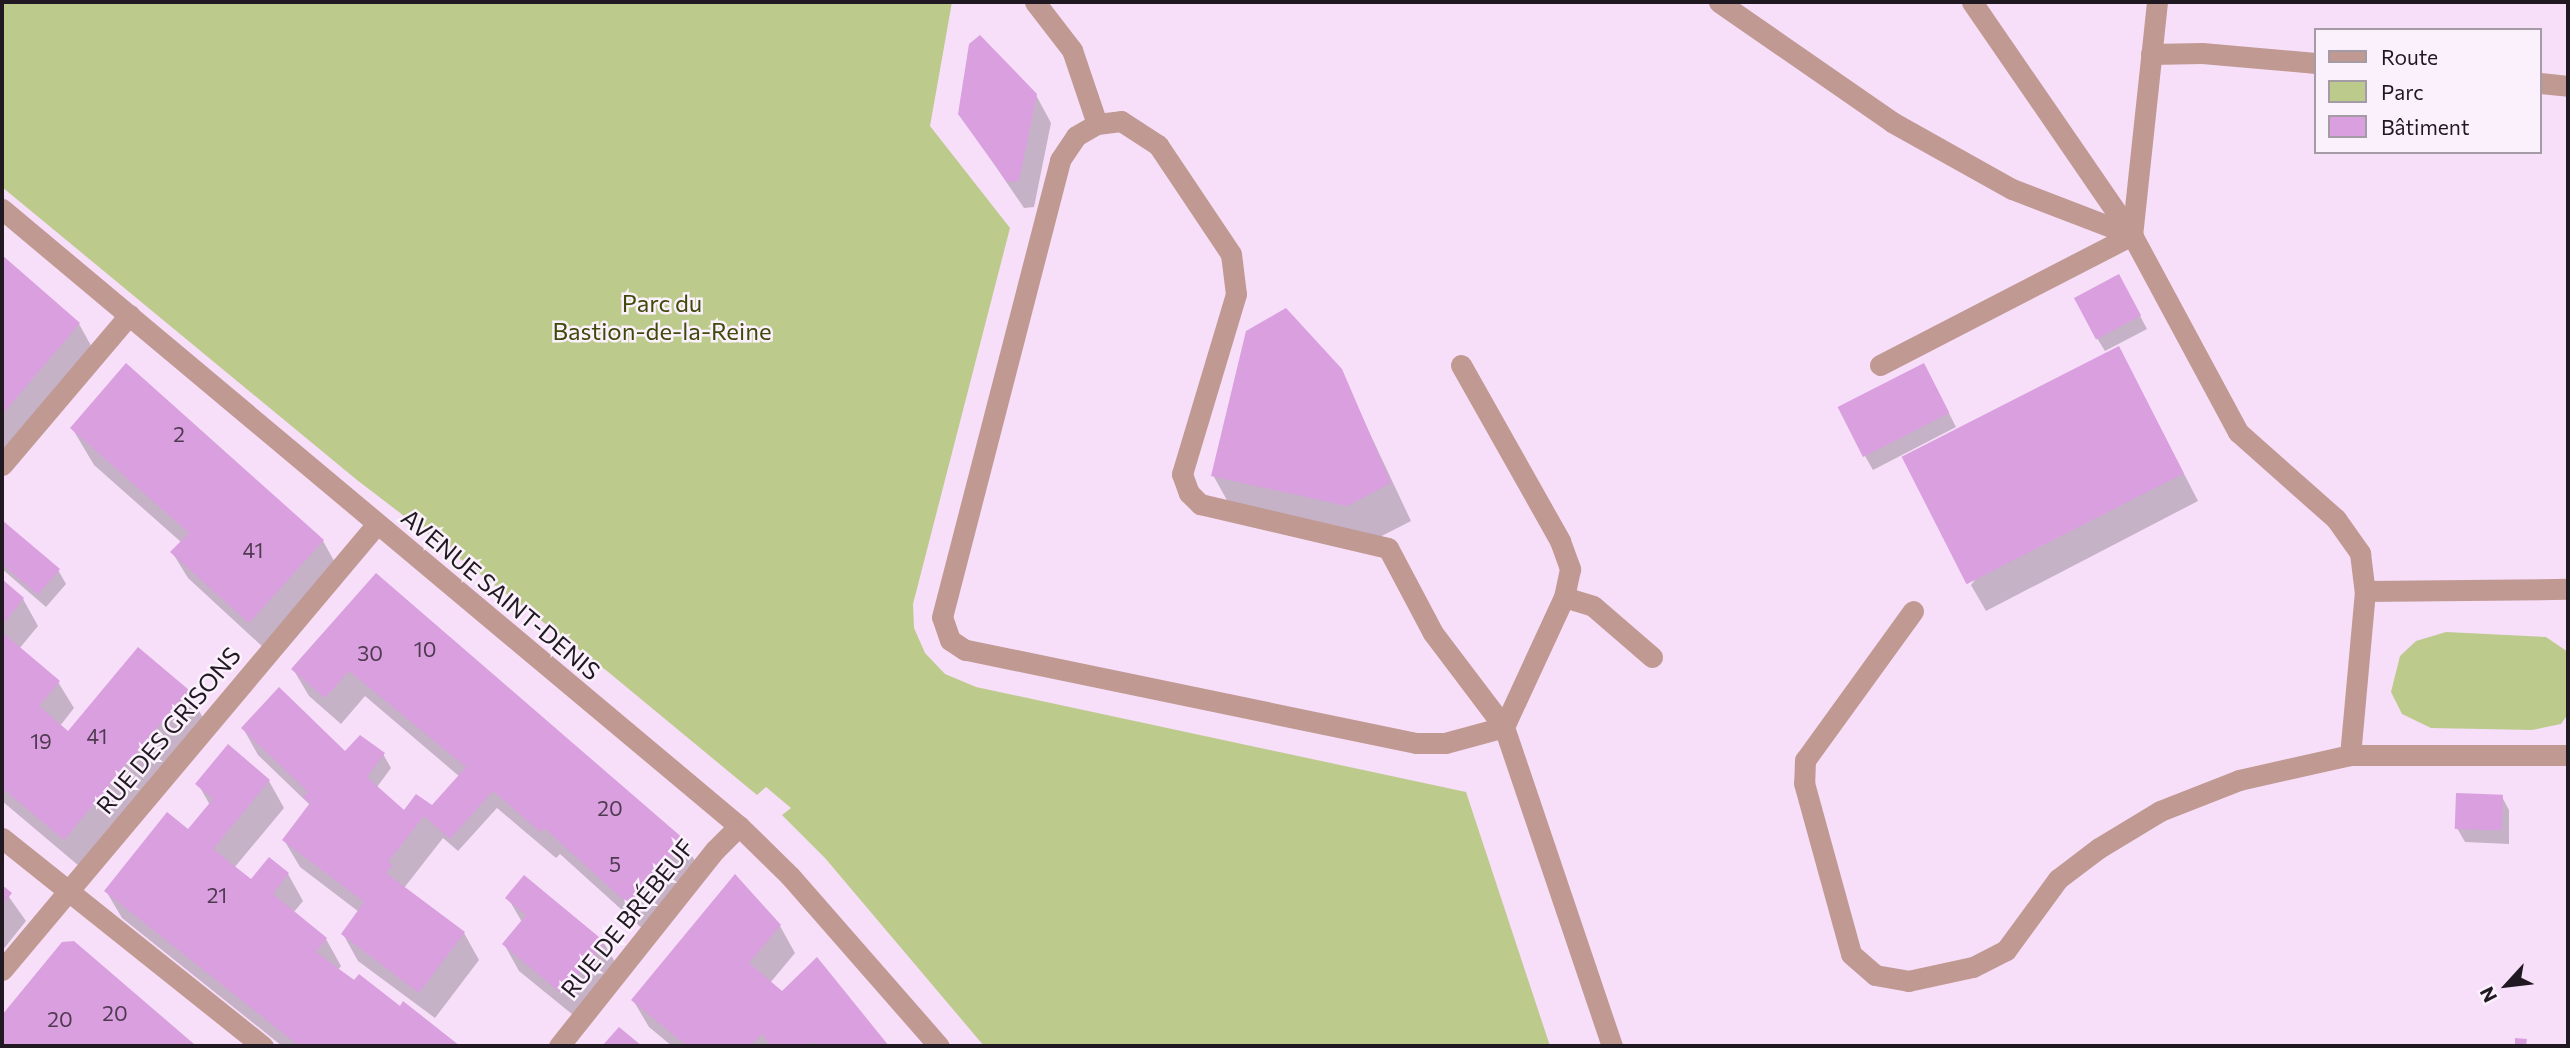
<!DOCTYPE html>
<html>
<head>
<meta charset="utf-8">
<style>
  body { margin:0 }
  #map { position:relative; width:2570px; height:1048px; overflow:hidden; background:#f7dff9; font-family:Commissioner,sans-serif }
  div>[style] { position:absolute }
  .green>* { inset:0; background:#bcca8c }
  .shadow>* { inset:0; background:#0003 }
  .building>* { inset:0; background:#d99fdf; transform-origin:0 0 }
  .minor>* { height:21px; margin:-10.5px; padding:0 10.5px; transform-origin:10.5px; border-radius:10.5px; background:#c19993 }
  span { translate:-50% -50%; white-space:nowrap; text-align:center; line-height:1.15; -webkit-text-stroke:5px #fbf1fc; paint-order:stroke }
  .number-label { font-size:21px; color:#4f3a51 }
  .number-label span { -webkit-text-stroke-width:0 }
  .park-label { font-size:24px; color:#404909 }
  .street-label { font-size:24px; color:#211922 }
  .frame { position:absolute; inset:0; border:4px solid #211922; pointer-events:none }
  .legend { position:absolute; left:2314px; top:28px; width:228px; height:126px; box-sizing:border-box; background:#fbf1fc; border:2px solid #a49ba5; margin:0; padding:9px 12px; list-style:none; font-size:21px; color:#211922 }
  .legend li { display:flex; align-items:center; gap:14px; height:35px }
  .legend b { width:35px; border:2px solid #a49ba5 }
  .north { position:absolute; left:2472px; top:950px; width:70px; height:70px; -webkit-text-stroke:5px #fbf1fc; paint-order:stroke; rotate:243deg; font-size:19px; font-weight:700; line-height:28px; text-align:center; color:#211922 }
  .north::after { content:''; display:block; margin:auto; width:24px; height:32px; background:#211922; clip-path:polygon(50% 0,100% 100%,50% 72%,0 100%) }
</style>
</head>
<body>
<div id="map">
  <div class="green">
    <i style="clip-path:polygon(2px 2px,952px 2px,930px 126px,1010px 228px,913px 604px,914px 628px,925px 653px,945px 674px,976px 687px,1466px 792px,1550px 1046px,984px 1046px,825px 858px,782px 815px,791px 808px,766px 787px,757px 795px,607px 671px,357px 480px,2px 187px)"></i>
    <i style="clip-path:polygon(2446px 632px,2546px 637px,2568px 652px,2568px 714px,2561px 724px,2532px 730px,2431px 728px,2402px 714px,2391px 692px,2400px 656px,2416px 641px)"></i>
  </div>
  <div class="shadow">
    <i style="clip-path:polygon(1036px 95px,1051px 123px,1034px 207px,1024px 208px,960px 114px)"></i>
    <i style="clip-path:polygon(2px 257px,79px 324px,94px 351px,2px 459px)"></i>
    <i style="clip-path:polygon(2126px 289px,2147px 329px,2105px 351px,2097px 338px)"></i>
    <i style="clip-path:polygon(127px 366px,323px 541px,338px 568px,265px 649px,188px 578px,172px 552px,181px 542px,94px 465px,72px 428px)"></i>
    <i style="clip-path:polygon(1340px 370px,1411px 521px,1370px 542px,1234px 513px,1213px 475px)"></i>
    <i style="clip-path:polygon(2133px 375px,2198px 501px,1986px 611px,1971px 585px)"></i>
    <i style="clip-path:polygon(1931px 378px,1956px 427px,1873px 470px,1865px 456px)"></i>
    <i style="clip-path:polygon(2px 522px,58px 570px,66px 584px,46px 607px,2px 569px)"></i>
    <i style="clip-path:polygon(376px 576px,684px 842px,699px 868px,644px 930px,560px 854px,556px 858px,497px 808px,458px 851px,443px 838px,404px 888px,464px 933px,479px 960px,435px 1018px,358px 961px,343px 934px,359px 912px,300px 867px,284px 840px,310px 805px,258px 755px,243px 728px,345px 753px,383px 754px,391px 768px,377px 787px,404px 812px,432px 809px,460px 777px,365px 696px,341px 724px,309px 696px,293px 669px)"></i>
    <i style="clip-path:polygon(2px 581px,23px 599px,38px 626px,19px 649px,58px 682px,74px 708px,60px 726px,69px 733px,188px 691px,203px 718px,79px 866px,2px 801px)"></i>
    <i style="clip-path:polygon(269px 781px,284px 808px,234px 868px,251px 882px,288px 874px,303px 901px,293px 913px,326px 939px,341px 966px,338px 970px,400px 1008px,404px 1004px,457px 1046px,282px 1046px,122px 918px,106px 891px,188px 831px,210px 805px,198px 784px)"></i>
    <i style="clip-path:polygon(2502px 797px,2509px 810px,2509px 844px,2465px 842px,2457px 828px)"></i>
    <i style="clip-path:polygon(2px 887px,26px 921px,2px 951px)"></i>
    <i style="clip-path:polygon(508px 898px,604px 943px,619px 969px,578px 1019px,519px 971px,504px 944px,522px 922px)"></i>
    <i style="clip-path:polygon(780px 926px,795px 953px,770px 983px,783px 994px,817px 959px,887px 1046px,672px 1046px,649px 1027px,633px 1000px)"></i>
    <i style="clip-path:polygon(62px 944px,192px 1045px,193px 1046px,2px 1046px,2px 1016px)"></i>
  </div>
  <div class="building">
    <i style="clip-path:polygon(980px 35px,1037px 94px,1019px 181px,1007px 182px,958px 114px,969px 44px)"></i>
    <i style="clip-path:polygon(2px 255px,80px 323px,2px 415px)"></i>
    <i style="left:2119px;top:274px;width:47px;height:51px;rotate:62deg"></i>
    <i style="clip-path:polygon(1286px 308px,1342px 369px,1391px 483px,1347px 506px,1211px 476px,1246px 331px)"></i>
    <i style="left:2119px;top:346px;width:143px;height:244px;rotate:63deg"></i>
    <i style="clip-path:polygon(126px 363px,324px 540px,249px 623px,170px 552px,189px 533px,70px 428px)"></i>
    <i style="left:1924px;top:363px;width:56px;height:97px;rotate:63deg"></i>
    <i style="clip-path:polygon(2px 520px,60px 569px,38px 595px,2px 564px)"></i>
    <i style="clip-path:polygon(376px 573px,685px 840px,628px 904px,544px 828px,540px 832px,493px 791px,450px 839px,424px 816px,388px 862px,393px 865px,386px 873px,465px 932px,419px 993px,341px 934px,364px 902px,282px 840px,310px 803px,303px 797px,308px 792px,241px 728px,279px 687px,345px 751px,360px 735px,385px 753px,367px 777px,404px 810px,416px 794px,432px 805px,466px 767px,349px 671px,325px 698px,291px 669px)"></i>
    <i style="clip-path:polygon(2px 579px,24px 598px,2px 626px)"></i>
    <i style="clip-path:polygon(2px 632px,60px 681px,39px 706px,68px 731px,138px 647px,189px 690px,64px 840px,2px 788px)"></i>
    <i style="clip-path:polygon(228px 744px,270px 780px,213px 849px,251px 879px,269px 857px,289px 873px,273px 894px,327px 938px,316px 952px,354px 980px,359px 974px,400px 1006px,403px 1001px,460px 1046px,299px 1046px,104px 891px,167px 812px,188px 829px,213px 799px,195px 784px)"></i>
    <i style="left:2456px;top:793px;width:47px;height:36px;rotate:2deg"></i>
    <i style="clip-path:polygon(735px 874px,781px 925px,749px 963px,782px 991px,817px 957px,889px 1046px,818px 1046px,814px 1042px,809px 1046px,771px 1046px,762px 1034px,750px 1046px,687px 1046px,631px 1000px)"></i>
    <i style="clip-path:polygon(524px 875px,605px 942px,562px 994px,502px 944px,526px 915px,505px 898px)"></i>
    <i style="clip-path:polygon(2px 885px,12px 893px,2px 906px)"></i>
    <i style="clip-path:polygon(74px 941px,194px 1044px,191px 1046px,2px 1046px,2px 1015px,62px 942px)"></i>
    <i style="clip-path:polygon(619px 1027px,642px 1046px,602px 1046px)"></i>
    <i style="clip-path:polygon(2515px 1038px,2527px 1039px,2526px 1046px,2515px 1046px)"></i>
  </div>
  <div class="minor">
    <i style="left:1035px;top:2px;width:61px;rotate:52.4deg"></i>
    <i style="left:1072px;top:50px;width:78px;rotate:71.3deg"></i>
    <i style="left:1719px;top:2px;width:211px;rotate:34.7deg"></i>
    <i style="left:1892px;top:122px;width:137px;rotate:29.2deg"></i>
    <i style="left:2012px;top:189px;width:129px;rotate:21deg"></i>
    <i style="left:1972px;top:2px;width:283px;rotate:55.5deg"></i>
    <i style="left:2157px;top:2px;width:234px;rotate:96.1deg"></i>
    <i style="left:2132px;top:235px;width:224px;rotate:61.7deg"></i>
    <i style="left:2238px;top:432px;width:131px;rotate:41.6deg"></i>
    <i style="left:2336px;top:519px;width:42px;rotate:54.8deg"></i>
    <i style="left:2360px;top:553px;width:38px;rotate:83deg"></i>
    <i style="left:2365px;top:591px;width:165px;rotate:95.2deg"></i>
    <i style="left:2151px;top:54px;width:51px;rotate:-1.1deg"></i>
    <i style="left:2202px;top:53px;width:114px;rotate:5deg"></i>
    <i style="left:2540px;top:83px;width:28px;rotate:6deg"></i>
    <i style="left:2px;top:209px;width:961px;rotate:39.94deg"></i>
    <i style="left:739px;top:826px;width:71px;rotate:44.4deg"></i>
    <i style="left:790px;top:876px;width:226px;rotate:48.8deg"></i>
    <i style="left:1461px;top:365px;width:202px;rotate:60.6deg"></i>
    <i style="left:1560px;top:541px;width:30px;rotate:70deg"></i>
    <i style="left:1570px;top:569px;width:29px;rotate:102deg"></i>
    <i style="left:1564px;top:597px;width:143px;rotate:114.8deg"></i>
    <i style="left:1504px;top:727px;width:61px;rotate:164.8deg"></i>
    <i style="left:1445px;top:743px;width:29px;rotate:180deg"></i>
    <i style="left:1416px;top:743px;width:460px;rotate:-168.3deg"></i>
    <i style="left:965px;top:650px;width:18px;rotate:-146deg"></i>
    <i style="left:950px;top:640px;width:24px;rotate:-109deg"></i>
    <i style="left:942px;top:617px;width:472px;rotate:-75.5deg"></i>
    <i style="left:1060px;top:160px;width:29px;rotate:-56deg"></i>
    <i style="left:1076px;top:136px;width:24px;rotate:-30deg"></i>
    <i style="left:1097px;top:124px;width:24px;rotate:-7deg"></i>
    <i style="left:1121px;top:121px;width:44px;rotate:33deg"></i>
    <i style="left:1158px;top:145px;width:131px;rotate:56.2deg"></i>
    <i style="left:1231px;top:254px;width:40px;rotate:82.9deg"></i>
    <i style="left:1236px;top:294px;width:188px;rotate:106.7deg"></i>
    <i style="left:1182px;top:474px;width:20px;rotate:70deg"></i>
    <i style="left:1189px;top:493px;width:16px;rotate:45deg"></i>
    <i style="left:1200px;top:504px;width:193px;rotate:13.2deg"></i>
    <i style="left:1388px;top:548px;width:96px;rotate:62.1deg"></i>
    <i style="left:1433px;top:633px;width:118px;rotate:52.9deg"></i>
    <i style="left:1504px;top:727px;width:337px;rotate:71.3deg"></i>
    <i style="left:1880px;top:365px;width:284px;rotate:-27.3deg"></i>
    <i style="left:2px;top:465px;width:197px;rotate:-49.7deg"></i>
    <i style="left:2365px;top:591px;width:203px;rotate:-0.6deg"></i>
    <i style="left:1564px;top:597px;width:30px;rotate:17deg"></i>
    <i style="left:1593px;top:606px;width:78px;rotate:40.8deg"></i>
    <i style="left:1913px;top:611px;width:184px;rotate:125.9deg"></i>
    <i style="left:1805px;top:760px;width:23px;rotate:92deg"></i>
    <i style="left:1804px;top:783px;width:177px;rotate:74.6deg"></i>
    <i style="left:1851px;top:954px;width:32px;rotate:41deg"></i>
    <i style="left:1875px;top:975px;width:34px;rotate:10deg"></i>
    <i style="left:1908px;top:981px;width:66px;rotate:-12.2deg"></i>
    <i style="left:1973px;top:967px;width:37px;rotate:-27deg"></i>
    <i style="left:2006px;top:950px;width:88px;rotate:-53.8deg"></i>
    <i style="left:2058px;top:879px;width:51px;rotate:-37.1deg"></i>
    <i style="left:2099px;top:848px;width:71px;rotate:-31.2deg"></i>
    <i style="left:2160px;top:811px;width:85px;rotate:-21.4deg"></i>
    <i style="left:2239px;top:780px;width:114px;rotate:-12.7deg"></i>
    <i style="left:2350px;top:755px;width:218px"></i>
    <i style="left:2px;top:838px;width:334px;rotate:38.6deg"></i>
    <i style="left:2px;top:970px;width:581px;rotate:-49.95deg"></i>
    <i style="left:559px;top:1046px;width:251px;rotate:-51.5deg"></i>
    <i style="left:715px;top:850px;width:34px;rotate:-45deg"></i>
  </div>
  <div class="number-label">
    <span style="left:179px;top:434px">2</span>
    <span style="left:253px;top:550px">41</span>
    <span style="left:425px;top:649px">10</span>
    <span style="left:370px;top:653px">30</span>
    <span style="left:97px;top:736px">41</span>
    <span style="left:41px;top:741px">19</span>
    <span style="left:610px;top:808px">20</span>
    <span style="left:615px;top:864px">5</span>
    <span style="left:217px;top:895px">21</span>
    <span style="left:115px;top:1013px">20</span>
    <span style="left:60px;top:1019px">20</span>
  </div>
  <div class="park-label">
    <span style="left:662px;top:317px">Parc du<br>Bastion-de-la-Reine</span>
  </div>
  <div class="street-label">
    <span style="left:501px;top:594px;rotate:40deg">AVENUE SAINT-DENIS</span>
    <span style="left:168px;top:730px;rotate:-50deg">RUE DES GRISONS</span>
    <span style="left:627px;top:918px;rotate:-51deg">RUE DE BRÉBEUF</span>
  </div>
  <div class="frame"></div>
  <ul class="legend">
  <li><b style="height:9px;background:#c19993"></b>Route</li>
  <li><b style="height:19px;background:#bcca8c"></b>Parc</li>
  <li><b style="height:19px;background:#d99fdf"></b>Bâtiment</li>
  </ul>
  <div class="north">N</div>
</div>
</body>
</html>
